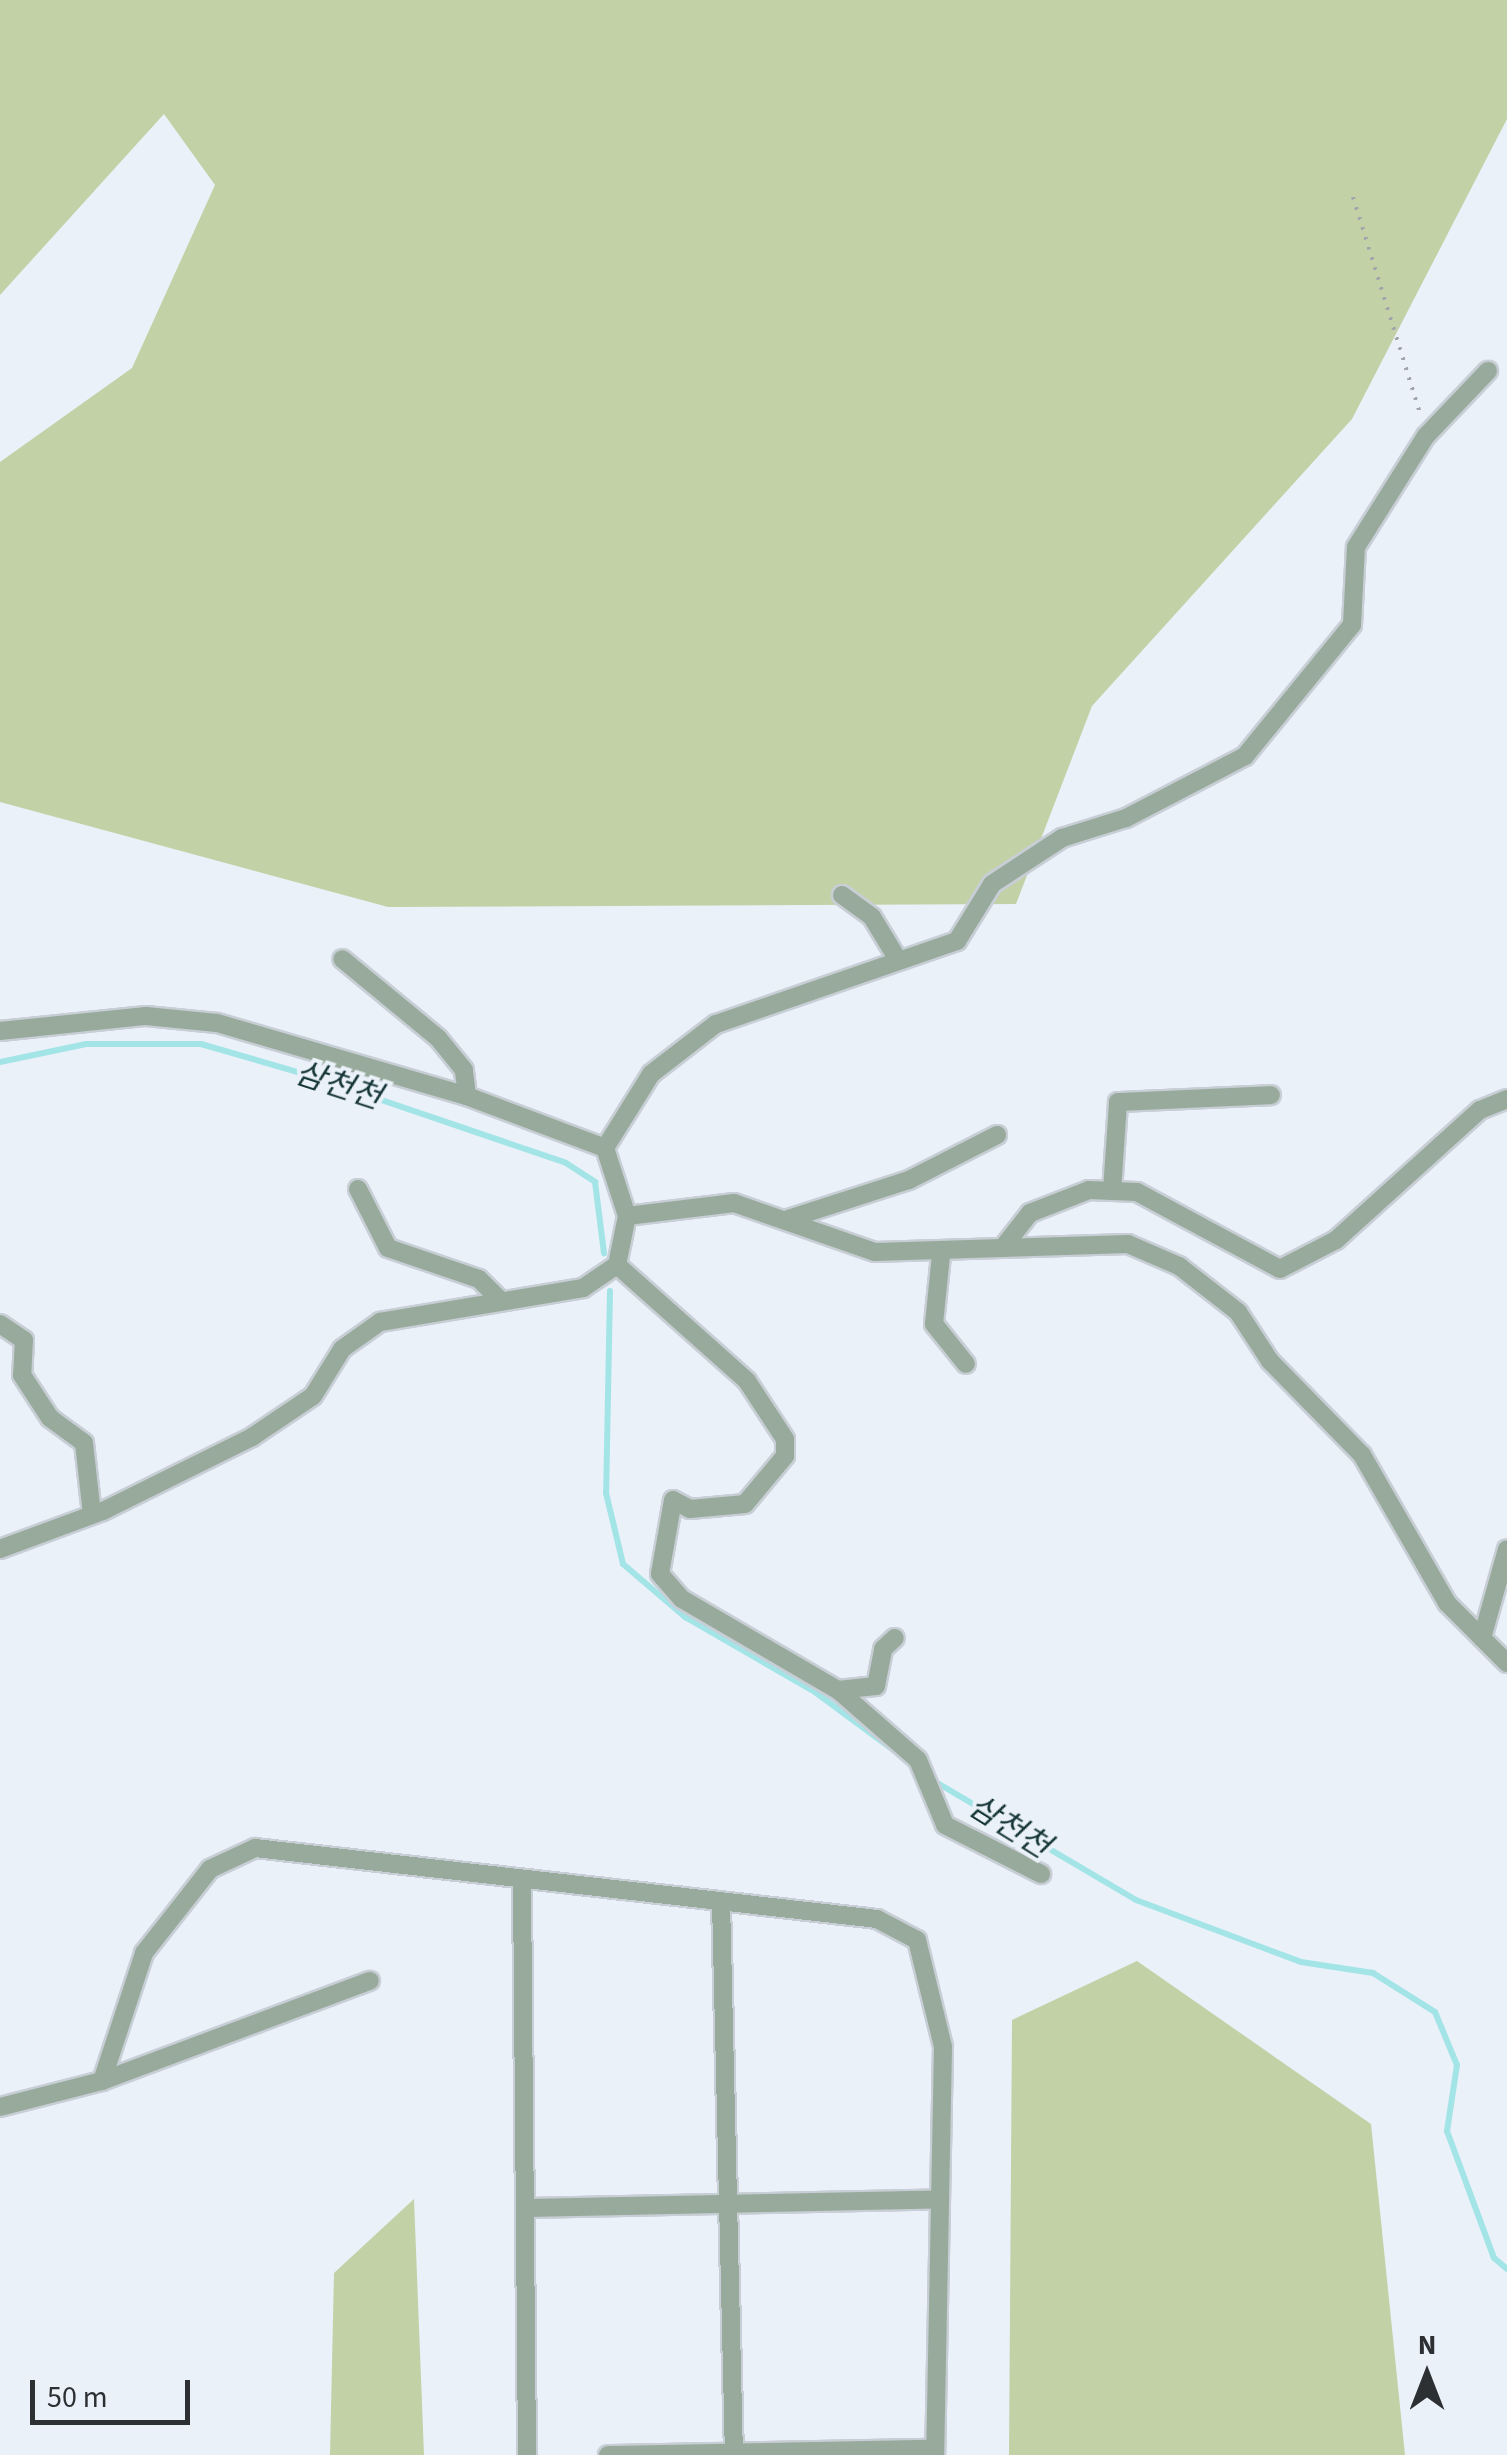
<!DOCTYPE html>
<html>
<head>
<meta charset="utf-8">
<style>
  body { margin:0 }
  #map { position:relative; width:1507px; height:2455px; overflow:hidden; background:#eaf1f9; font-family:"Source Sans 3","Noto Sans KR",sans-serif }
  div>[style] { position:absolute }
  .green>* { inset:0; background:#c2d2a6 }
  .stream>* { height:6px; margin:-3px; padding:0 3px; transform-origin:3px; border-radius:3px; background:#a3e4e7 }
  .path>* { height:4px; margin-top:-2px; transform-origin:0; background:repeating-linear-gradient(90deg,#a0a5ab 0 2.5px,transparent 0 10.5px) }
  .roads { filter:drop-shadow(2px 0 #c8ced5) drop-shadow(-2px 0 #c8ced5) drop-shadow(0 2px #c8ced5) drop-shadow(0 -2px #c8ced5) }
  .minor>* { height:18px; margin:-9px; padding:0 9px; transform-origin:9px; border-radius:9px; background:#97aa9b }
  span { translate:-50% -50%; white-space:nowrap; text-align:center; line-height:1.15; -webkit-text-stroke:8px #eaf1f9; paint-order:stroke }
  .water-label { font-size:32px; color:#153537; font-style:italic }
  .north { position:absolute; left:1377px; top:2325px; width:100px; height:100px; -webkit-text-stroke:8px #eaf1f9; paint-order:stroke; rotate:0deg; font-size:28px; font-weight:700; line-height:40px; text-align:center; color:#2d3033 }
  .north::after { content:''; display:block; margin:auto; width:35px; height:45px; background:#2d3033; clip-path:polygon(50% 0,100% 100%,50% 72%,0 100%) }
  .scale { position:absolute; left:30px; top:2380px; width:160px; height:45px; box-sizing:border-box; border:5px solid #2d3033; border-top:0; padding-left:12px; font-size:30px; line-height:35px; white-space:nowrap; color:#2d3033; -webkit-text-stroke:8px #eaf1f9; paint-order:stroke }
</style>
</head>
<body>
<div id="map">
  <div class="green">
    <i style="clip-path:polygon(0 0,1507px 0,1507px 119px,1352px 419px,1092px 706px,1016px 904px,388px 907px,0 802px,0 462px,132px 368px,215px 185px,164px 114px,0 295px)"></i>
    <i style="clip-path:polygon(1137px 1961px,1371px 2124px,1405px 2455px,1009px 2455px,1012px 2020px)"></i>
    <i style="clip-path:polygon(414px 2199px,424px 2455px,330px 2455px,334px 2273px)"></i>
  </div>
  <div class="stream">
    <i style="left:0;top:1062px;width:88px;rotate:-11.8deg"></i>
    <i style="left:86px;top:1044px;width:115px"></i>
    <i style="left:201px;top:1044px;width:115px;rotate:16.2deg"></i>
    <i style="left:311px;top:1076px;width:269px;rotate:18.8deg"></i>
    <i style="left:566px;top:1163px;width:35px;rotate:33deg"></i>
    <i style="left:595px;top:1182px;width:72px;rotate:82.8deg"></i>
    <i style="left:610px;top:1291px;width:202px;rotate:91.1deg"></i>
    <i style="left:606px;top:1493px;width:73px;rotate:76.5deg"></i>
    <i style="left:623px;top:1564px;width:82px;rotate:40.5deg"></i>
    <i style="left:685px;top:1617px;width:150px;rotate:30deg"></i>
    <i style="left:815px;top:1692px;width:106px;rotate:36.5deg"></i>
    <i style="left:934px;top:1781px;width:234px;rotate:30.5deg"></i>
    <i style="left:1136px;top:1900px;width:176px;rotate:20.6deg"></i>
    <i style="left:1301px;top:1962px;width:73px;rotate:8.7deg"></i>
    <i style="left:1373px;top:1973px;width:73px;rotate:32.2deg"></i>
    <i style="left:1435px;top:2012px;width:57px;rotate:67.5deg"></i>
    <i style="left:1457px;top:2065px;width:67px;rotate:98.6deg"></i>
    <i style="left:1447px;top:2131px;width:135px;rotate:69.7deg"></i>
    <i style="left:1494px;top:2258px;width:17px;rotate:40deg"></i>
  </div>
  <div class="path">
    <i style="left:1353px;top:197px;width:230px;rotate:72.8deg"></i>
  </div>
  <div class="roads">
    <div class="minor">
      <i style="left:842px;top:895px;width:37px;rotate:36deg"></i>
      <i style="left:872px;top:917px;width:50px;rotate:58.8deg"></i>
      <i style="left:0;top:1031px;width:147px;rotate:-5.9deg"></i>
      <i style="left:146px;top:1016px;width:71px;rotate:5.6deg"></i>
      <i style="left:217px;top:1023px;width:260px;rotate:16.3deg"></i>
      <i style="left:605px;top:1148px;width:87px;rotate:-58.1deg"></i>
      <i style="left:651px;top:1074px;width:82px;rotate:-37.6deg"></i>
      <i style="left:716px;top:1024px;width:255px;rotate:-19deg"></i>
      <i style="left:957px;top:941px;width:67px;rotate:-58.4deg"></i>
      <i style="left:992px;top:884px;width:84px;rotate:-33.3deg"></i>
      <i style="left:1062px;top:838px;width:67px;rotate:-17.4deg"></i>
      <i style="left:1126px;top:818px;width:134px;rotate:-27.5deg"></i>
      <i style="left:1245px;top:756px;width:169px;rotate:-50.8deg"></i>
      <i style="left:1352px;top:625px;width:78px;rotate:-87.1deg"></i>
      <i style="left:1356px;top:547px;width:131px;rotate:-57.8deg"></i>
      <i style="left:1426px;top:436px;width:90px;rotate:-46.4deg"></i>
      <i style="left:358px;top:1189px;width:66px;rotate:63deg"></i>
      <i style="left:388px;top:1248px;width:96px;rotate:18.8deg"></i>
      <i style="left:479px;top:1279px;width:31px;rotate:45deg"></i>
      <i style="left:1112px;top:1191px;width:89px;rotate:-86.1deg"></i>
      <i style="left:1118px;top:1102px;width:153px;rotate:-2.6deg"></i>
      <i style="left:627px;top:1216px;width:108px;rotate:-6.9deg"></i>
      <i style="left:734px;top:1203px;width:149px;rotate:19.2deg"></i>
      <i style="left:875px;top:1252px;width:253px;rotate:-1.8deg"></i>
      <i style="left:1128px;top:1244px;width:56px;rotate:23.3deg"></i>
      <i style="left:1179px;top:1266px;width:75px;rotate:37.9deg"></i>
      <i style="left:1238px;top:1312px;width:59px;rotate:56.9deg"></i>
      <i style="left:1270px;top:1361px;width:132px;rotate:45.6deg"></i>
      <i style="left:1362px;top:1455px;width:171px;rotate:60.1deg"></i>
      <i style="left:1447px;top:1603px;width:85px;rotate:45deg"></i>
      <i style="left:788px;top:1219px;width:127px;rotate:-17.9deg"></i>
      <i style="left:909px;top:1180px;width:99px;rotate:-27.1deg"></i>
      <i style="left:1004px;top:1246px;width:42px;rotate:-51.8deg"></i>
      <i style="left:1030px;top:1213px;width:63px;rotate:-21.3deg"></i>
      <i style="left:1089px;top:1190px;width:48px;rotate:2.4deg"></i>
      <i style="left:1137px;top:1192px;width:162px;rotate:28.3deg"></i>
      <i style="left:1280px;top:1269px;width:63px;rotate:-27.4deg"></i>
      <i style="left:1336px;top:1240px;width:194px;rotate:-42.1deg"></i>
      <i style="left:1480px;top:1110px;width:29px;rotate:-22deg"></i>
      <i style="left:941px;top:1255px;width:69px;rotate:95.8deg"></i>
      <i style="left:934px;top:1324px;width:51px;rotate:51.3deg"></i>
      <i style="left:617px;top:1265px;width:174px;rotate:41.7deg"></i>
      <i style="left:747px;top:1381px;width:69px;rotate:56.8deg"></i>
      <i style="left:785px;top:1439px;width:17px;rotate:90deg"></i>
      <i style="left:785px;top:1456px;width:62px;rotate:129.8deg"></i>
      <i style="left:745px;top:1504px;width:55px;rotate:174.8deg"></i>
      <i style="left:690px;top:1509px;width:19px;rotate:-152deg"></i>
      <i style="left:673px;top:1500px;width:75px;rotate:100deg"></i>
      <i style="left:660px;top:1574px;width:33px;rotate:49deg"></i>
      <i style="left:682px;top:1599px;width:181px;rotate:30.3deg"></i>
      <i style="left:838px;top:1690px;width:106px;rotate:41.2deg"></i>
      <i style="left:918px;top:1760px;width:70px;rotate:67.4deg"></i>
      <i style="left:945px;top:1825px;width:108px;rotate:27deg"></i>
      <i style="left:0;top:1324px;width:29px;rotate:34deg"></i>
      <i style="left:24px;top:1340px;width:35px;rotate:93deg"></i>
      <i style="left:22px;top:1375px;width:51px;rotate:56.9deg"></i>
      <i style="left:50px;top:1418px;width:42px;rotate:36.3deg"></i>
      <i style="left:84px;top:1443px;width:71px;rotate:83.6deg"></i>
      <i style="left:0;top:1549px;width:110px;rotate:-20.3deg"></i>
      <i style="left:103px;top:1511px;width:166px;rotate:-26.4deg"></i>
      <i style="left:252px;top:1437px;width:73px;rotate:-33.9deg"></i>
      <i style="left:313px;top:1396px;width:55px;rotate:-58.3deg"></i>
      <i style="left:342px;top:1349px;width:47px;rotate:-35.4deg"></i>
      <i style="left:380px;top:1322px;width:206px;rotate:-9.5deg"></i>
      <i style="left:583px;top:1288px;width:41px;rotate:-34.1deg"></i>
      <i style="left:617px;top:1265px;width:50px;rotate:-78.5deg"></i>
      <i style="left:627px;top:1216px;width:71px;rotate:-107.9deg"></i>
      <i style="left:605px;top:1148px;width:147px;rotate:-159.4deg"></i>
      <i style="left:467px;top:1096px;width:26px;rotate:-97deg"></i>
      <i style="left:464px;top:1070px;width:41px;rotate:-129.1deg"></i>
      <i style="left:438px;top:1038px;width:124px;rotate:-140.5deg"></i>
      <i style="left:1482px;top:1638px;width:92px;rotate:-74.3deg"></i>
      <i style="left:838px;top:1690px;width:38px;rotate:-6deg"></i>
      <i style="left:876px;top:1686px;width:38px;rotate:-79deg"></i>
      <i style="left:883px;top:1649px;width:16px;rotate:-43deg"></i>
      <i style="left:522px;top:1883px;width:572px;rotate:89.5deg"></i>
      <i style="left:721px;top:1901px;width:554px;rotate:88.66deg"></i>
      <i style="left:102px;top:2081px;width:286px;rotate:-20.5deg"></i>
      <i style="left:0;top:2107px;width:105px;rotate:-14.3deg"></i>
      <i style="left:102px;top:2081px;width:135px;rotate:-71.8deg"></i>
      <i style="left:144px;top:1953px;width:107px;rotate:-51.8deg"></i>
      <i style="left:210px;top:1869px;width:50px;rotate:-25deg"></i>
      <i style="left:255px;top:1848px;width:626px;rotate:6.51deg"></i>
      <i style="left:877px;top:1919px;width:45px;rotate:27.7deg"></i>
      <i style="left:917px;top:1940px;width:110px;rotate:76.3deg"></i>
      <i style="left:943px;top:2047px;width:408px;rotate:91.1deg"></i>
      <i style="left:525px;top:2208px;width:413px;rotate:-1.2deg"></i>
      <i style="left:608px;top:2455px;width:327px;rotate:-1.1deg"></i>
    </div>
  </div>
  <div class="water-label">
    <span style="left:338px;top:1086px;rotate:18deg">삼천천</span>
    <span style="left:1009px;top:1827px;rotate:32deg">삼천천</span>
  </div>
  <div class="north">N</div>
  <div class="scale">50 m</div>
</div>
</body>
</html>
